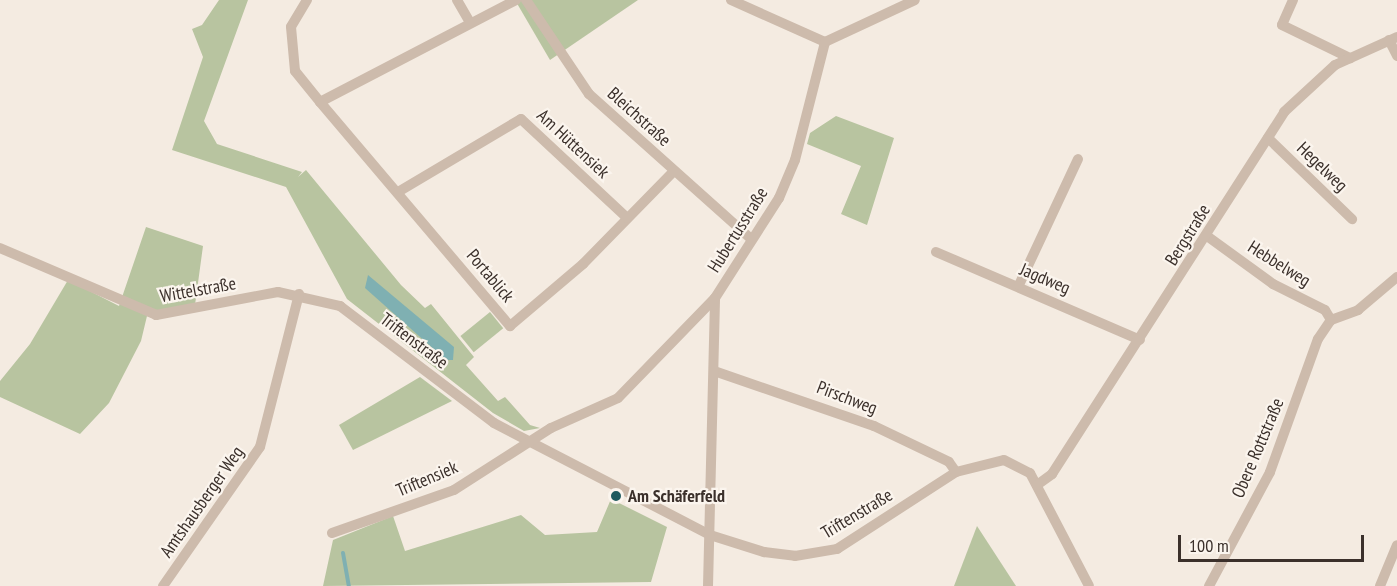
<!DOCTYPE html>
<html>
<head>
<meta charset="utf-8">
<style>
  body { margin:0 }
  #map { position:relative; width:1397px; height:586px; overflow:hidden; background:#f4ebe1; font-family:"PT Sans Narrow",sans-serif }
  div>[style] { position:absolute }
  .green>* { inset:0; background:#b8c4a0; transform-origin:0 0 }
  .water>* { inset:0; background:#7fb0b2 }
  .stream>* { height:4px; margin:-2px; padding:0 2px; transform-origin:2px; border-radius:2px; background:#7fb0b2 }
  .minor>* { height:10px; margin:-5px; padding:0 5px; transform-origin:5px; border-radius:5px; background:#cdbbac }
  .dots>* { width:16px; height:16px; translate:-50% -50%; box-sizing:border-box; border:3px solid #fbf5ee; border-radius:50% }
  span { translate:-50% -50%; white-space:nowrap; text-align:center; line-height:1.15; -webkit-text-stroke:4.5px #fbf5ee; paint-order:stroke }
  .street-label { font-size:18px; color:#3b302b }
  .poi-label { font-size:18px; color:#3b302b; font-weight:700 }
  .left { translate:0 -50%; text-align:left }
  .scale { position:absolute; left:1178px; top:535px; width:186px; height:27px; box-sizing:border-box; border:3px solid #3b302b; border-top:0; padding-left:8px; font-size:18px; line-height:21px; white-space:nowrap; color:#3b302b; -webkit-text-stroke:4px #fbf5ee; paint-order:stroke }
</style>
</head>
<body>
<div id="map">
  <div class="green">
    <i style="clip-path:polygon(219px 0,248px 0,204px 121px,217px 144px,302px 172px,298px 177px,306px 170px,401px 285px,425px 308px,431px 304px,474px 357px,466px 365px,498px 401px,505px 397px,530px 425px,540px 428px,524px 431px,493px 413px,347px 299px,286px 187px,172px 150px,203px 57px,192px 29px,202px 25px)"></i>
    <i style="clip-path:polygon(515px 0,638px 0,550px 60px)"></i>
    <i style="clip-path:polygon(836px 116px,894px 138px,867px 225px,841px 214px,861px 166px,807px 144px,810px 133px)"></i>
    <i style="clip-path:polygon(146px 227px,203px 246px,195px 305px,160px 312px,158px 320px,147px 316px,141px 341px,109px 403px,80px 434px,0 397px,0 381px,30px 344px,68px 280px,119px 306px)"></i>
    <i style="left:490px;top:312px;width:21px;height:38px;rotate:51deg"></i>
    <i style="clip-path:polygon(420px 377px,452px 401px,353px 450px,339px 425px)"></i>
    <i style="clip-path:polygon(611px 499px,667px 527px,651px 582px,323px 586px,333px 540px,393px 516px,405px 551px,521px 515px,545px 535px,597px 532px)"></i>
    <i style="clip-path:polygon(977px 526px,1016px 586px,954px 586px)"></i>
  </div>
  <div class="water">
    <i style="clip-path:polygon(368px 275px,454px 347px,453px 360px,446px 360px,365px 288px)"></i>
  </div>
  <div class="stream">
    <i style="left:343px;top:553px;width:34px;rotate:80deg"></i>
  </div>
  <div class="minor">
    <i style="left:307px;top:0;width:31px;rotate:121deg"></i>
    <i style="left:291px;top:27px;width:44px;rotate:84.8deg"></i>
    <i style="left:295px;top:71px;width:40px;rotate:51deg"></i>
    <i style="left:457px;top:0;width:24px;rotate:60deg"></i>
    <i style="left:516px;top:0;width:221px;rotate:152.5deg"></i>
    <i style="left:320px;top:102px;width:294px;rotate:49.7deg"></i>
    <i style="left:510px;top:326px;width:96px;rotate:-40.3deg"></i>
    <i style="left:583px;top:264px;width:130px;rotate:-45.6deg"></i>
    <i style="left:526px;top:0;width:113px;rotate:56.2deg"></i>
    <i style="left:589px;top:94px;width:217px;rotate:41.8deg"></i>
    <i style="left:731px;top:0;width:103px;rotate:24.1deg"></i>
    <i style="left:1293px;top:0;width:27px;rotate:114deg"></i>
    <i style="left:1282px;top:25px;width:76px;rotate:25.9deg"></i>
    <i style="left:1389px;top:40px;width:18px;rotate:63deg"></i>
    <i style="left:1268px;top:138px;width:117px;rotate:44deg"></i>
    <i style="left:398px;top:192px;width:143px;rotate:-30.7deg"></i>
    <i style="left:521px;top:119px;width:145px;rotate:43deg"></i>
    <i style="left:1207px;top:236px;width:82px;rotate:36deg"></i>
    <i style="left:1273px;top:284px;width:58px;rotate:26.6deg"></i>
    <i style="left:1325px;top:310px;width:12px;rotate:59deg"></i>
    <i style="left:0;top:248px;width:170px;rotate:23.2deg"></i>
    <i style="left:156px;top:315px;width:124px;rotate:-10.7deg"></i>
    <i style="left:278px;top:292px;width:64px;rotate:12.7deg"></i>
    <i style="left:340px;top:306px;width:193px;rotate:37.2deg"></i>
    <i style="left:494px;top:423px;width:243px;rotate:27.4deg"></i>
    <i style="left:710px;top:535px;width:57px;rotate:17.5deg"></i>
    <i style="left:764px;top:552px;width:31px;rotate:7deg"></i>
    <i style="left:795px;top:556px;width:43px;rotate:-9.5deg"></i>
    <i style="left:837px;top:549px;width:142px;rotate:-32.9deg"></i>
    <i style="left:956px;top:472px;width:49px;rotate:-14deg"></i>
    <i style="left:1004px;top:460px;width:29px;rotate:27deg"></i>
    <i style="left:1030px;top:473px;width:127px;rotate:62.4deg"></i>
    <i style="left:936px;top:252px;width:222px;rotate:23.3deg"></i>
    <i style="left:1019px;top:285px;width:139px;rotate:-64.9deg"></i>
    <i style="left:1331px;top:320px;width:29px;rotate:-20deg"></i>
    <i style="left:1358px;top:310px;width:51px;rotate:-40.2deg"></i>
    <i style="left:717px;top:372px;width:166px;rotate:19deg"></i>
    <i style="left:874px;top:426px;width:83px;rotate:25.6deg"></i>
    <i style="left:949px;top:462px;width:12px;rotate:55deg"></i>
    <i style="left:1037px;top:485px;width:19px;rotate:-36deg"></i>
    <i style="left:1052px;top:474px;width:430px;rotate:-57.3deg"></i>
    <i style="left:1284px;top:112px;width:69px;rotate:-42.7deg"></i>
    <i style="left:1335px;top:65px;width:68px;rotate:-24.3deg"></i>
    <i style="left:332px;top:533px;width:129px;rotate:-19.4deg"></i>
    <i style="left:454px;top:490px;width:115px;rotate:-32.6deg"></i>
    <i style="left:551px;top:428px;width:73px;rotate:-24.1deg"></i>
    <i style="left:618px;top:398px;width:139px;rotate:-45.9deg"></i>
    <i style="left:715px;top:298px;width:119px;rotate:-57.4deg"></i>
    <i style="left:779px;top:198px;width:41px;rotate:-67.2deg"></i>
    <i style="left:795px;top:160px;width:122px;rotate:-75.7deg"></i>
    <i style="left:825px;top:42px;width:99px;rotate:-25deg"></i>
    <i style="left:163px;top:586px;width:169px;rotate:-55.1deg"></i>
    <i style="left:260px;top:447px;width:158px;rotate:-75.7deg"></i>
    <i style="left:708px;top:586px;width:288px;rotate:-88.6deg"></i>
    <i style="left:1209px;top:586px;width:129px;rotate:-61.8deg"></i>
    <i style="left:1270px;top:472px;width:141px;rotate:-70.2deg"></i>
    <i style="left:1318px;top:339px;width:23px;rotate:-56deg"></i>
    <i style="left:1380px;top:586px;width:44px;rotate:-67.5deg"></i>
  </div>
  <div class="dots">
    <i style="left:616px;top:496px;background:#1f5a5e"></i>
  </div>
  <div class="street-label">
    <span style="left:639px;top:117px;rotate:42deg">Bleichstraße</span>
    <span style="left:573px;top:144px;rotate:43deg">Am Hüttensiek</span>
    <span style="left:1322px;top:167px;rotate:44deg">Hegelweg</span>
    <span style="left:738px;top:230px;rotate:-58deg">Hubertusstraße</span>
    <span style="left:1188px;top:235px;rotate:-58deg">Bergstraße</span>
    <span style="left:1279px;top:264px;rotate:32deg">Hebbelweg</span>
    <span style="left:490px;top:276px;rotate:50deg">Portablick</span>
    <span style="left:1045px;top:279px;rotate:23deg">Jagdweg</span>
    <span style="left:198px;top:290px;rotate:-10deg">Wittelstraße</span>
    <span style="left:414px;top:341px;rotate:37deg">Triftenstraße</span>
    <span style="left:847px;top:398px;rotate:21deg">Pirschweg</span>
    <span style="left:1258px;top:448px;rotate:-67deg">Obere Rottstraße</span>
    <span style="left:427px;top:479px;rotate:-23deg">Triftensiek</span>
    <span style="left:202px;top:502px;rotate:-55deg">Amtshausberger Weg</span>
    <span style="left:857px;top:514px;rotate:-31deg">Triftenstraße</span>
  </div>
  <div class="poi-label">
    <span class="left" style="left:628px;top:496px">Am Schäferfeld</span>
  </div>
  <div class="scale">100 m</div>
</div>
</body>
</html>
